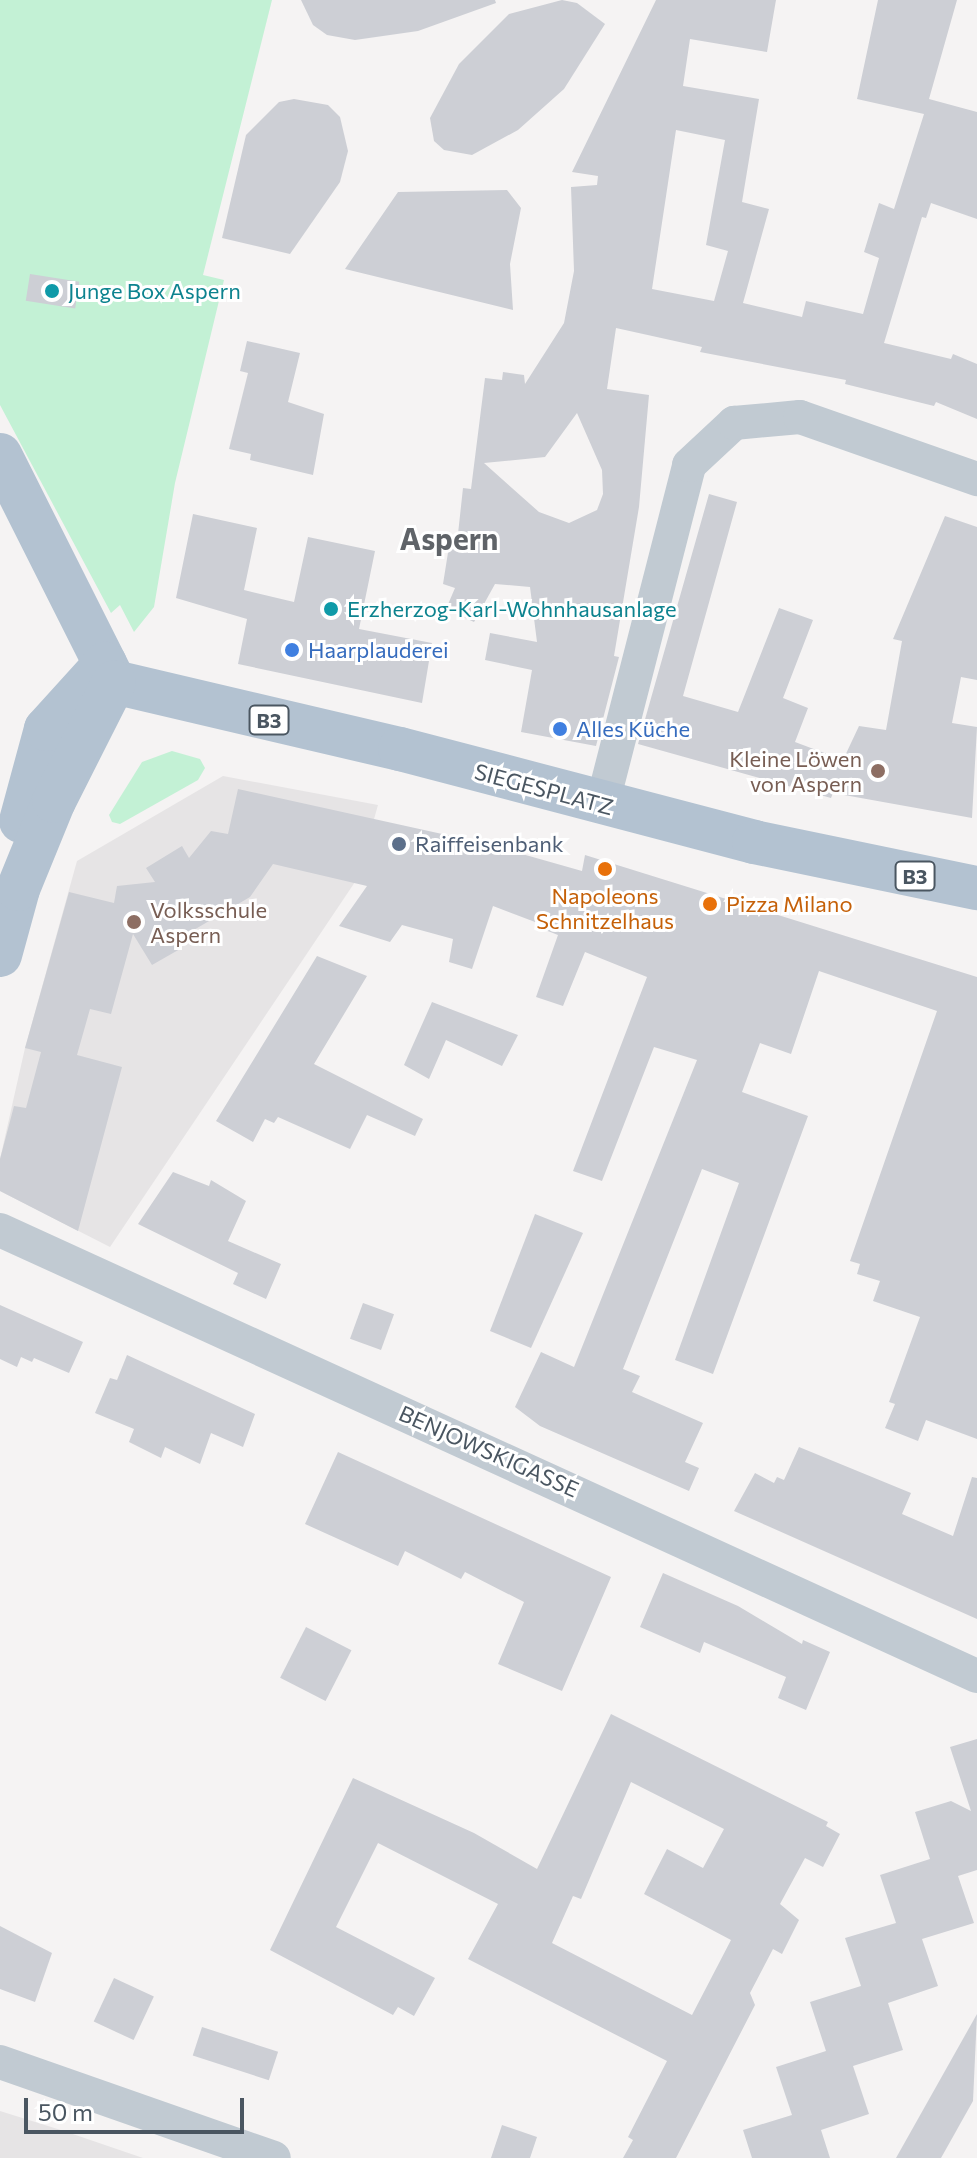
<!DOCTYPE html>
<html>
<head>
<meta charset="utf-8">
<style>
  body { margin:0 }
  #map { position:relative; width:977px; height:2158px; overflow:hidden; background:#f5f3f3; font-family:Commissioner,sans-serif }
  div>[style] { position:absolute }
  .education>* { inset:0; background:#e6e4e5 }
  .green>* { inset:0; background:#c3f1d5 }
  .building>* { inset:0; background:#cdcfd5; transform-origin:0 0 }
  .minor>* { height:34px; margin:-17px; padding:0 17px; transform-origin:17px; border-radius:17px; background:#c1cad2 }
  .major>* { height:44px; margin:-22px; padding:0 22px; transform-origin:22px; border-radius:22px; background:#b3c2d1 }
  .dots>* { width:22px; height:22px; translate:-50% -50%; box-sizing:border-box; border:4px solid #fff; border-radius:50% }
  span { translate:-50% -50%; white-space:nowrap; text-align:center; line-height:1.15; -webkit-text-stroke:6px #fff; paint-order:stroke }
  .shield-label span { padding:2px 6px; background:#fff; border:2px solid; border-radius:6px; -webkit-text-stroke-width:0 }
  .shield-label { font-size:20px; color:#4a5661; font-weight:700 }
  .culture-label { font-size:22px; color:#0d838f }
  .left { translate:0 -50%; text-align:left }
  .shop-label { font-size:22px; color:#366cbe }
  .education-label { font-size:22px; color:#785e54 }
  .right { translate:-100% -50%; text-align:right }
  .street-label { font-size:22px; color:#4a5661 }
  .service-label { font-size:22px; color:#4e5e75 }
  .food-label { font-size:22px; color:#c56008 }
  .district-label { font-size:30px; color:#5f6368; font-weight:700 }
  .scale { position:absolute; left:24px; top:2098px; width:220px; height:36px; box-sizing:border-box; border:4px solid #4a5661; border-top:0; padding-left:10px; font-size:24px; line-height:28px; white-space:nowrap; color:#4a5661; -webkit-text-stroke:6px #fff; paint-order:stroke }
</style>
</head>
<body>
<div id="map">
  <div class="education">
    <i style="clip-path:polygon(223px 776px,378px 805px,357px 879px,110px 1247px,0 1191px,0 1159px,25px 1048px,77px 861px)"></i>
    <i style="clip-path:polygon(0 2111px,64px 2131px,143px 2158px,0 2158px)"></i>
  </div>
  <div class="green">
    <i style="clip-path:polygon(0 0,272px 0,203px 275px,224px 280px,175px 483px,154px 607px,134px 632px,120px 605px,111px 613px,0 405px)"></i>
    <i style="clip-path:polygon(172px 751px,200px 759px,205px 768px,198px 780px,120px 824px,112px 822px,109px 815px,142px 762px)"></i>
  </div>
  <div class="building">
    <i style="clip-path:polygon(301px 0,495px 0,496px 3px,418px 31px,355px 40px,327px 35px,313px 25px)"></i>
    <i style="clip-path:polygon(562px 0,577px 3px,605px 24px,564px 89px,518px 130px,472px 155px,444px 150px,434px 141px,430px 118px,459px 64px,509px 14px)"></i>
    <i style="clip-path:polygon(evenodd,656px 0,776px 0,767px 52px,690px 39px,683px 86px,759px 99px,742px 202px,769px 209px,743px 303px,802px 317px,806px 301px,863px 314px,879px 258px,864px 252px,879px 203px,894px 209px,924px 114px,857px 99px,878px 0,957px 0,929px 99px,977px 112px,977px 219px,931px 203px,926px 218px,922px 217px,884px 343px,951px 359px,953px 354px,977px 364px,977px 419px,936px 402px,934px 406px,845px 384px,846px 380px,700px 352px,702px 347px,616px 328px,607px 389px,649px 395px,639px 507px,614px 656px,619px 657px,596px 746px,521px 732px,532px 670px,485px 660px,490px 633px,537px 642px,530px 587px,495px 584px,474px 622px,446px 609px,455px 588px,443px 584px,450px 540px,457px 543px,463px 488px,471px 489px,485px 378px,502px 380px,503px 372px,524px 375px,525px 384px,564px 323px,574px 271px,571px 187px,597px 185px,598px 176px,572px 172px,656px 0,676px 130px,725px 140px,706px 245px,728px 251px,714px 301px,652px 289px,676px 130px,656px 0,577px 413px,602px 470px,603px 494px,597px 510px,569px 523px,539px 512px,484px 463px,545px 457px,577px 413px)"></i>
    <i style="clip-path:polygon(294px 99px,328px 105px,340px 117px,348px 151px,340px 182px,290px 254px,222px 238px,246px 135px,279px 102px)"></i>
    <i style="clip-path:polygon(507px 190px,521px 208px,510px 264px,513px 310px,345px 269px,398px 192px)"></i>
    <i style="left:30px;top:274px;width:50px;height:27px;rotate:9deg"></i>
    <i style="clip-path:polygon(247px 341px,300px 353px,288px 402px,324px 414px,313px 475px,250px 460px,251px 454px,229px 449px,248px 373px,240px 371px)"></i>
    <i style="clip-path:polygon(709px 494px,737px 502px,683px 696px,738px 712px,779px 608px,813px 620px,783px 698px,808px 708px,795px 742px,843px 760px,859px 726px,886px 730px,902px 641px,893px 639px,945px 516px,977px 527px,977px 680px,961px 677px,952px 723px,977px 727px,972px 818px,833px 793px,831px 798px,638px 744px)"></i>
    <i style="clip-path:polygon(193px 514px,257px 528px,244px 590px,294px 602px,308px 537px,375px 551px,359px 629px,432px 643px,422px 703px,238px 664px,247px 619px,176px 598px)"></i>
    <i style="clip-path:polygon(238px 789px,483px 843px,582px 871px,585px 855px,977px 977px,977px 1439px,926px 1420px,918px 1441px,885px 1428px,895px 1404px,889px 1402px,920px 1317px,873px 1301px,880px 1281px,857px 1274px,860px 1264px,850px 1261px,937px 1011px,819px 971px,791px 1054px,760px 1043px,742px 1092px,808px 1116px,713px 1374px,675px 1360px,739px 1183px,702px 1169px,623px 1369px,640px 1376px,632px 1392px,703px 1423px,685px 1462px,699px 1468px,689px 1491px,540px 1426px,515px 1407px,541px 1352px,574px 1367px,697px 1060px,654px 1047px,602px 1181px,573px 1171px,647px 977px,585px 952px,563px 1006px,536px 997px,558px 935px,540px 928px,543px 925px,493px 906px,472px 969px,449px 962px,453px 939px,402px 925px,390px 942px,339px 926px,367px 886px,273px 864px,250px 897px,175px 941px,180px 949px,152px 965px,133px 934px,111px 1014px,90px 1009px,77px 1055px,122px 1067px,78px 1231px,0 1191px,0 1159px,14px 1106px,26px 1108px,41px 1052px,25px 1048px,69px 892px,114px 903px,117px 886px,155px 882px,146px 868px,182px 846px,189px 858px,211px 831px,228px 834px)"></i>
    <i style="clip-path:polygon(317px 956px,367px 976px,314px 1064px,423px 1119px,415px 1136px,367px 1115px,350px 1149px,278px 1117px,274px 1123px,265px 1119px,253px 1142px,216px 1121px)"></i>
    <i style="clip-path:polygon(432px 1002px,518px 1035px,502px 1066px,446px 1040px,429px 1079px,404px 1065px)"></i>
    <i style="clip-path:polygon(173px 1172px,209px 1186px,211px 1180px,246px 1201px,228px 1241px,281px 1264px,266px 1299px,233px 1284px,238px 1273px,138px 1224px)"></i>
    <i style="clip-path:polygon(535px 1214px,583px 1233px,531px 1348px,490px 1331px)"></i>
    <i style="left:363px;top:1303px;width:33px;height:38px;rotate:20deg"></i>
    <i style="clip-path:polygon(0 1305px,83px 1342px,69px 1373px,34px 1358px,32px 1362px,21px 1357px,17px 1367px,0 1359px)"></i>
    <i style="clip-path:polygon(127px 1355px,255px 1414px,243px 1447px,211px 1433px,200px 1464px,165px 1447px,161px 1458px,129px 1442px,134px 1429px,95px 1413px,110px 1378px,117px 1380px)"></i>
    <i style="clip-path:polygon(799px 1447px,911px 1493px,902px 1514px,953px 1536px,972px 1477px,977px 1478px,977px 1619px,734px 1511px,755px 1473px,774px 1483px,777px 1477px,784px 1480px)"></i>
    <i style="clip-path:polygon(338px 1452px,611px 1577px,562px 1691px,498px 1664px,524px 1602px,465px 1572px,461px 1579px,405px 1551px,398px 1566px,305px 1524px)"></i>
    <i style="clip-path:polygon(663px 1573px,738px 1606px,802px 1644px,803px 1640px,830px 1652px,806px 1710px,778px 1698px,786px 1677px,704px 1642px,700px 1653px,640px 1627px)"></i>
    <i style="left:306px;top:1627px;width:51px;height:57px;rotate:27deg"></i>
    <i style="clip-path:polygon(evenodd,611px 1714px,828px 1822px,826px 1826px,840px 1834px,823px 1867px,805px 1858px,780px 1904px,799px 1920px,782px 1954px,773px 1949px,750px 1993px,755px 2005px,676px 2158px,623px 2158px,633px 2140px,628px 2137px,667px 2061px,468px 1959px,498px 1904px,378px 1843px,336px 1927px,435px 1978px,414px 2016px,398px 2007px,393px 2015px,270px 1950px,353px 1778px,474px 1833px,537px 1869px,611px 1714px,631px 1782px,724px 1829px,703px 1868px,667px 1849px,644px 1894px,731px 1940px,692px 2015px,552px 1943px,573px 1896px,581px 1899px,631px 1782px)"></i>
    <i style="clip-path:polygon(977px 1739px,977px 1870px,958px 1876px,974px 1923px,922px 1939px,938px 1986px,888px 2003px,903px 2050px,853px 2066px,869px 2114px,821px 2130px,830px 2158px,752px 2158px,743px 2130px,792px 2115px,776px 2067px,826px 2051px,810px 2002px,861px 1986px,845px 1938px,896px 1923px,880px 1875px,930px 1859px,915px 1812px,951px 1801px,971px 1811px,950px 1747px)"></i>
    <i style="clip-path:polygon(0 1926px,52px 1953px,35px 2002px,0 1989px)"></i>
    <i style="left:114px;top:1978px;width:44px;height:48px;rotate:25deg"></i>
    <i style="clip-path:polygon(977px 2014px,973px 2101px,941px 2158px,896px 2158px)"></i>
    <i style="left:202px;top:2027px;width:80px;height:30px;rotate:18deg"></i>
    <i style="clip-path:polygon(502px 2125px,537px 2137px,530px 2158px,491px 2158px)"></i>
  </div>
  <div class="minor">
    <i style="left:602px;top:805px;width:351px;rotate:-75.6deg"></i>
    <i style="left:689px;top:465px;width:62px;rotate:-43deg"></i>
    <i style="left:734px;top:423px;width:66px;rotate:-5.2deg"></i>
    <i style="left:800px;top:417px;width:188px;rotate:19.3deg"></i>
    <i style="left:0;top:1230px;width:1074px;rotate:24.54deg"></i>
    <i style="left:0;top:2062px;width:290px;rotate:19.3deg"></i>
  </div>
  <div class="major">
    <i style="left:0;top:455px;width:254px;rotate:63.3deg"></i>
    <i style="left:114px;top:682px;width:294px;rotate:13.2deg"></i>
    <i style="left:400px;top:749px;width:366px;rotate:14.7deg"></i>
    <i style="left:754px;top:842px;width:228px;rotate:11.7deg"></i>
    <i style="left:21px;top:821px;width:95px;rotate:-74.8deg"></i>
    <i style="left:46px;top:729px;width:88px;rotate:-47.8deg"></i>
    <i style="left:0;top:955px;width:68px;rotate:-74.7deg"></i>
    <i style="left:18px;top:889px;width:95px;rotate:-67.8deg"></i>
    <i style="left:54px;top:801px;width:133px;rotate:-63.2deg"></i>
  </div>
  <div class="dots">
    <i style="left:52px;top:291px;background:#0f9aa8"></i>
    <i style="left:331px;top:609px;background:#0f9aa8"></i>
    <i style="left:292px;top:650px;background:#3f7fe0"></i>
    <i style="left:560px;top:729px;background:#3f7fe0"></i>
    <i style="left:878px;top:771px;background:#8d6e63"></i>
    <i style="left:399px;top:844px;background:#5c6f8a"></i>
    <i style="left:605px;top:869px;background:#e8710a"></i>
    <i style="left:710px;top:904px;background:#e8710a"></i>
    <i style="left:134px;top:922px;background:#8d6e63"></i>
  </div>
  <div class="shield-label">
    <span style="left:269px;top:720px">B3</span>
    <span style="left:915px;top:876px">B3</span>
  </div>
  <div class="culture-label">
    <span class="left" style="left:68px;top:291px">Junge Box Aspern</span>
    <span class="left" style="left:347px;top:609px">Erzherzog-Karl-Wohnhausanlage</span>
  </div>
  <div class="shop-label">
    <span class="left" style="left:308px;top:650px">Haarplauderei</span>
    <span class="left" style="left:576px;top:729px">Alles Küche</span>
  </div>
  <div class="education-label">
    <span class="right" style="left:862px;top:771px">Kleine Löwen<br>von Aspern</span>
    <span class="left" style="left:150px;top:922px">Volksschule<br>Aspern</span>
  </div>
  <div class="street-label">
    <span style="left:544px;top:789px;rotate:15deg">SIEGESPLATZ</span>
    <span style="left:489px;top:1451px;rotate:24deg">BENJOWSKIGASSE</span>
  </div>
  <div class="service-label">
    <span class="left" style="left:415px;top:844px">Raiffeisenbank</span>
  </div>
  <div class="food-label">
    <span style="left:605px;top:908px">Napoleons<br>Schnitzelhaus</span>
    <span class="left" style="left:726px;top:904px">Pizza Milano</span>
  </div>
  <div class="district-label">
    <span style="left:449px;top:538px">Aspern</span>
  </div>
  <div class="scale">50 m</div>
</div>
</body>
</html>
